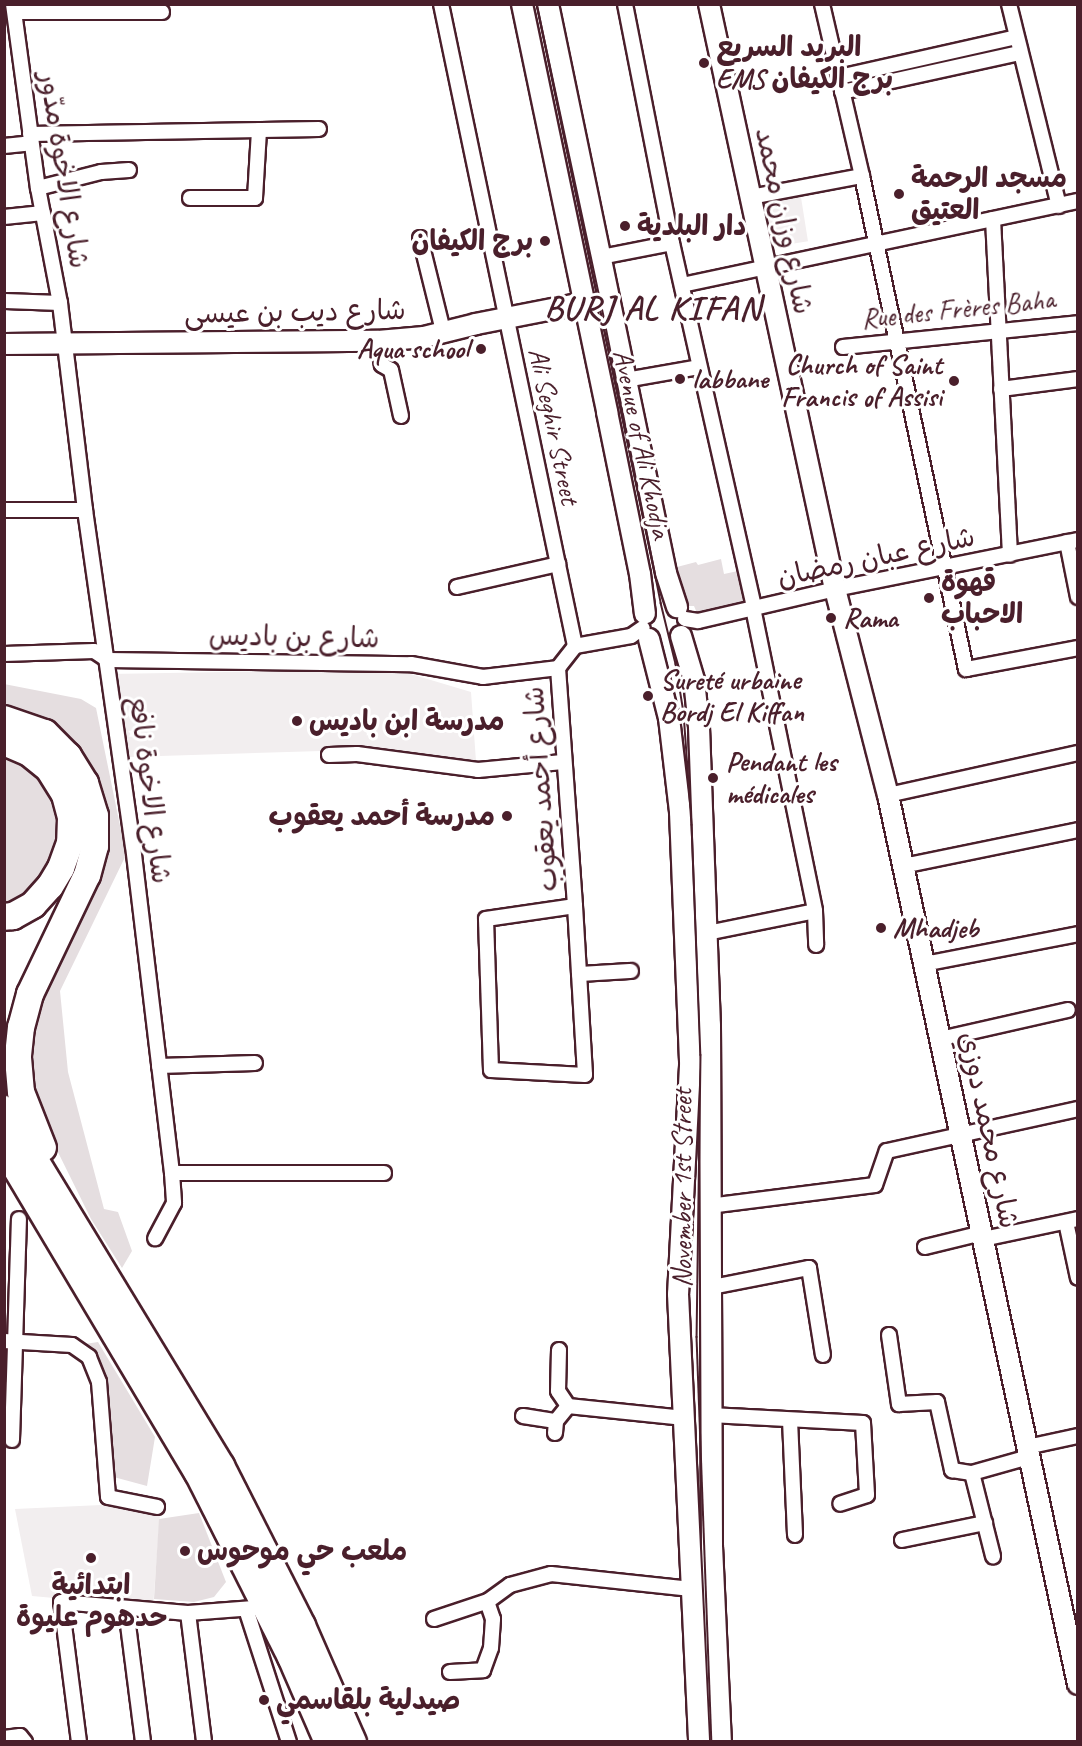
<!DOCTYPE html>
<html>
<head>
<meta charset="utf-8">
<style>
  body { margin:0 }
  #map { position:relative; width:1082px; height:1746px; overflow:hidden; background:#fff; font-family:Caveat,"Playpen Sans Arabic",sans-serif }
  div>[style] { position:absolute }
  .built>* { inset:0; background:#f2eeef; transform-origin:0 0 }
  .green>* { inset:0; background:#e5dee0 }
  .roads { filter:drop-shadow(2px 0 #4a1f2b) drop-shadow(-2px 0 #4a1f2b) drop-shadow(0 2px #4a1f2b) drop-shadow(0 -2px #4a1f2b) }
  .street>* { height:14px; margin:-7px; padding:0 7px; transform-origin:7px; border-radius:7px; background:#fff }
  .secondary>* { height:20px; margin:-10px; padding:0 10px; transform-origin:10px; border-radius:10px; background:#fff }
  .highway>* { height:26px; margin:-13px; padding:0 13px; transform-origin:13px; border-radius:13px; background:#fff }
  .tram>* { height:1.5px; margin:-0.75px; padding:0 0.75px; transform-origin:0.75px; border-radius:0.75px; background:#4a1f2b }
  .dots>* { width:16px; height:16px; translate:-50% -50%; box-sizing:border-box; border:3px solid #fff; border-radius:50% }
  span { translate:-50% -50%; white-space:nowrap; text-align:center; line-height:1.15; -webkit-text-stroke:6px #fff; paint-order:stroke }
  .poi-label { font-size:28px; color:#4a1f2b; font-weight:700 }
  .left { translate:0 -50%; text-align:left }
  .right { translate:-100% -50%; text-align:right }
  .street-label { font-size:28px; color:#4a1f2b }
  .district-label { font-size:34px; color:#4a1f2b; font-weight:700; letter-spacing:1.5px }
  .frame { position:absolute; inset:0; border:6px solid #4a1f2b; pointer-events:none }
</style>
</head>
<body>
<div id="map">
  <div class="built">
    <i style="left:800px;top:191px;width:51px;height:41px;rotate:81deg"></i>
    <i style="clip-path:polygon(287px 671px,404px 672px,471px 692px,476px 761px,355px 750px,128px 757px,109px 674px)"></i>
    <i style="clip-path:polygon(101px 1505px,160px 1514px,153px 1607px,32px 1596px,15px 1509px)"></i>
  </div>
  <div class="green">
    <i style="clip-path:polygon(721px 559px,724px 574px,738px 571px,746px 603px,697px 613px,694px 606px,684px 606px,677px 567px,696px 562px,698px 565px)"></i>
    <i style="clip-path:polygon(4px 684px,81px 699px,96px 708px,126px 855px,60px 991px,68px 1072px,104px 1209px,118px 1212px,132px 1251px,122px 1268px,91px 1219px,50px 1136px,33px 1086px,30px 1050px,42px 993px,90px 890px,45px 721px,5px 705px)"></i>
    <i style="clip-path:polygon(4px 750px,32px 762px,59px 809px,60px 849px,28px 897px,4px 907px)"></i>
    <i style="clip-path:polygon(98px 1342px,155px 1437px,147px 1486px,110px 1476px,96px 1362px,85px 1344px)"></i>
    <i style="clip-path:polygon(199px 1513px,226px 1582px,214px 1597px,194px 1602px,154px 1599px,159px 1519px)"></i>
  </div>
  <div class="roads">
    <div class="street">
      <i style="left:13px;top:4px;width:186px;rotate:82.3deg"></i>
      <i style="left:38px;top:188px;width:117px;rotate:79.2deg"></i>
      <i style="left:60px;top:303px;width:209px;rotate:83.1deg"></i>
      <i style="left:85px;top:510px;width:339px;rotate:81.9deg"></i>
      <i style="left:133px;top:846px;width:329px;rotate:83.2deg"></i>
      <i style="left:172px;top:1173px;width:30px;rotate:86deg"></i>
      <i style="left:174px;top:1203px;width:40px;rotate:118deg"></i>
      <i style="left:441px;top:4px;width:656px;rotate:78.21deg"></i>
      <i style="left:575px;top:646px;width:57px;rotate:-10.1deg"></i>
      <i style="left:631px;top:636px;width:14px;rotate:-34deg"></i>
      <i style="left:625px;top:4px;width:244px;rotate:78.9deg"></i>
      <i style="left:672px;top:243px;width:374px;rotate:77.3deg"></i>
      <i style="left:822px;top:4px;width:177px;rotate:76.9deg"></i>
      <i style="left:862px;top:176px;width:504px;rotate:78.09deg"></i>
      <i style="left:966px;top:669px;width:114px;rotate:-10.6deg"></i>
      <i style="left:1009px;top:4px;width:208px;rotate:76.1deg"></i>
      <i style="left:15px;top:12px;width:147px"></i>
      <i style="left:839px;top:77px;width:181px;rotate:-12.7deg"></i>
      <i style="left:842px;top:92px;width:181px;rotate:-12.4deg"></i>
      <i style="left:30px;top:134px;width:289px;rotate:-1deg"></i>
      <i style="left:4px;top:146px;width:27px;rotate:-6deg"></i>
      <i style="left:38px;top:188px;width:65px;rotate:-14.3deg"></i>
      <i style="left:101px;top:172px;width:28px;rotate:-4deg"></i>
      <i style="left:750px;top:197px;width:114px;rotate:-10.6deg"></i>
      <i style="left:190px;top:198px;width:65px"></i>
      <i style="left:255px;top:198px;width:68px;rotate:-86.6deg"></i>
      <i style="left:4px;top:217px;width:39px;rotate:-6deg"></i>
      <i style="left:993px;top:219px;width:336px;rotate:87.1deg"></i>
      <i style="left:420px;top:238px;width:96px;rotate:76.1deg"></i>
      <i style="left:601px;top:257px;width:72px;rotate:-11.2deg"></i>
      <i style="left:682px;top:285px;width:405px;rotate:-12deg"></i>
      <i style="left:4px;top:301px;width:56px;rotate:2deg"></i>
      <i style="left:378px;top:341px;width:24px;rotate:81deg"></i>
      <i style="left:382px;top:365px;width:10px;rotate:29deg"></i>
      <i style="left:391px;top:370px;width:47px;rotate:77.7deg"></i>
      <i style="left:843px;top:347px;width:236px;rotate:-5.8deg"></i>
      <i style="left:626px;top:380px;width:74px;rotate:-10.1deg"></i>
      <i style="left:1001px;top:389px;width:78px;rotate:-7.4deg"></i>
      <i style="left:4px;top:510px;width:81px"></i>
      <i style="left:1067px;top:542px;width:56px;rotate:78.7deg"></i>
      <i style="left:457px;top:587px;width:104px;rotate:-12.8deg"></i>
      <i style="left:753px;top:608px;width:309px;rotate:78.4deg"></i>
      <i style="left:815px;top:911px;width:34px;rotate:88deg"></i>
      <i style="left:685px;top:619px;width:13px;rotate:9deg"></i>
      <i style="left:698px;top:621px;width:141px;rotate:-13.1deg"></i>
      <i style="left:835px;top:589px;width:248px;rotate:-11.4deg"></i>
      <i style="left:4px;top:654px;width:90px;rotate:-1.9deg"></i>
      <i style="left:94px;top:651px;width:17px;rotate:33deg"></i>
      <i style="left:108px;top:660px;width:303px;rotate:0.8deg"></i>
      <i style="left:411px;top:664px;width:73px;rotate:10.2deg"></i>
      <i style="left:483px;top:677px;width:76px;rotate:-6.8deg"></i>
      <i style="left:558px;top:668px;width:28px;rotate:-52deg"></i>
      <i style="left:558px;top:668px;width:239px;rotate:85.9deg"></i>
      <i style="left:575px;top:906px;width:169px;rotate:86.6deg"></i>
      <i style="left:585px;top:1075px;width:94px;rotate:-177deg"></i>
      <i style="left:491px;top:1070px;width:151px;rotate:-91.9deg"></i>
      <i style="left:486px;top:919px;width:90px;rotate:-8.3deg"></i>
      <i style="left:329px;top:755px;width:28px;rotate:-2deg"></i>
      <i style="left:357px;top:754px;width:122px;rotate:7.5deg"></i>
      <i style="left:478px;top:770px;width:85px;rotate:-5.4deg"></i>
      <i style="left:888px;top:795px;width:195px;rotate:-12.5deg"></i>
      <i style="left:903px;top:866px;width:179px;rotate:-11.6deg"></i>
      <i style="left:707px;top:933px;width:110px;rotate:-11.5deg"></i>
      <i style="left:924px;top:964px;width:157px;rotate:-11deg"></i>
      <i style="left:579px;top:974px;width:52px;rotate:-3.3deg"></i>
      <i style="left:940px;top:1039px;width:131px;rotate:-12.8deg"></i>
      <i style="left:159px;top:1066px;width:96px;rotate:-1.8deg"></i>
      <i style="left:172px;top:1173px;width:212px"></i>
      <i style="left:709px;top:1206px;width:167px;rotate:-7.2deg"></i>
      <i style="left:875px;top:1185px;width:36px;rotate:-71deg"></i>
      <i style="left:887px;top:1151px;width:196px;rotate:-12.4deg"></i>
      <i style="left:1066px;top:1222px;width:57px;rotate:77.9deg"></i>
      <i style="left:983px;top:1239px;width:97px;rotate:-11.9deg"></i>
      <i style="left:925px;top:1247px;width:59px;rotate:-13.8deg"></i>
      <i style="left:712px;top:1287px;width:99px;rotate:-11.1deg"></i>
      <i style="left:809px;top:1268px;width:88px;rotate:80.9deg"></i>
      <i style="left:889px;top:1335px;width:70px;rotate:81.8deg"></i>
      <i style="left:899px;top:1404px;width:38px;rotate:-3deg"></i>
      <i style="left:937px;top:1402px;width:70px;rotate:77.6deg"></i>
      <i style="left:952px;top:1470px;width:20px;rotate:9deg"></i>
      <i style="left:972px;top:1473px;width:59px;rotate:-15.7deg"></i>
      <i style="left:4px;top:1341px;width:68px;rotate:3.4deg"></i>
      <i style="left:72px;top:1345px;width:21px;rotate:35deg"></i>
      <i style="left:89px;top:1357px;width:27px;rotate:68deg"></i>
      <i style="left:99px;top:1382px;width:115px;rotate:85.5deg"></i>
      <i style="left:108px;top:1497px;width:50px;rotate:11.5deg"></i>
      <i style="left:559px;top:1350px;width:41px;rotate:91.4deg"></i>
      <i style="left:558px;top:1391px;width:18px;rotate:56deg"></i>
      <i style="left:710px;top:1415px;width:153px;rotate:3deg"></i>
      <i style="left:863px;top:1423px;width:72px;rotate:86.8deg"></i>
      <i style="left:867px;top:1495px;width:28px;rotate:162deg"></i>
      <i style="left:523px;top:1416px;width:33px;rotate:9deg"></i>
      <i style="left:790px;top:1420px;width:115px;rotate:87.5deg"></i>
      <i style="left:555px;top:1433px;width:12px;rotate:-85deg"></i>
      <i style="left:556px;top:1421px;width:19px;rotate:-51deg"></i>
      <i style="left:568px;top:1406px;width:117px;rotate:5.9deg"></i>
      <i style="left:12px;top:1440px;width:221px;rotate:-88.2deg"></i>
      <i style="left:1027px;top:1447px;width:52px;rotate:-12.2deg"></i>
      <i style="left:972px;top:1473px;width:86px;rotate:75.8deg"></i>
      <i style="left:902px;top:1540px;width:85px;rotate:-11.6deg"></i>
      <i style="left:126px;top:1609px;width:134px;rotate:82.7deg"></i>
      <i style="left:246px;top:1609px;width:140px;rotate:72.1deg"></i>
      <i style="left:188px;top:1613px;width:130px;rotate:82.9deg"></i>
      <i style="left:434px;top:1619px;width:57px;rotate:-18.4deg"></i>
      <i style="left:488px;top:1601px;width:27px;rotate:-36deg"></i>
      <i style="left:510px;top:1585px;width:42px;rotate:-15deg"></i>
      <i style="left:551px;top:1574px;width:141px;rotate:6.1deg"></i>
      <i style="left:450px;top:1672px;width:33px;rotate:-3deg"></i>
      <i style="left:483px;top:1670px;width:23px;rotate:-70deg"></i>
      <i style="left:491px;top:1648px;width:29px;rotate:-86deg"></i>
      <i style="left:493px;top:1619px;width:18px;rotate:-109deg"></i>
      <i style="left:4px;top:1738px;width:16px;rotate:-7deg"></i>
      <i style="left:20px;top:1736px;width:8px;rotate:50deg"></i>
      <i style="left:79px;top:1742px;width:141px;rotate:-97.3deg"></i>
      <i style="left:61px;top:1602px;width:127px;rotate:5deg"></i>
      <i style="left:188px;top:1613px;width:79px;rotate:-4.3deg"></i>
    </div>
    <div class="secondary">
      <i style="left:522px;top:4px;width:417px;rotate:78.2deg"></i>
      <i style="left:607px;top:412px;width:165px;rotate:78.5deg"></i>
      <i style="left:640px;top:574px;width:40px;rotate:82.9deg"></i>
      <i style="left:548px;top:4px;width:581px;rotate:78.28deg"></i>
      <i style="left:666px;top:573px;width:36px;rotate:72deg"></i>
      <i style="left:709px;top:4px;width:598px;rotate:77.85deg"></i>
      <i style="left:835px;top:589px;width:213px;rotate:75.6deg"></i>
      <i style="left:888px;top:795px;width:909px;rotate:77.94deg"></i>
      <i style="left:4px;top:344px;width:374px;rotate:-0.5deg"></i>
      <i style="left:378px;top:341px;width:46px;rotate:-5deg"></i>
      <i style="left:424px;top:337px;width:54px;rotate:-14deg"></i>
      <i style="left:476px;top:324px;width:109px;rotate:-11.1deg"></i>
      <i style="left:681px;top:636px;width:46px;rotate:73.5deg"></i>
      <i style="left:694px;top:680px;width:47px;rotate:83.9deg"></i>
      <i style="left:699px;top:727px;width:298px;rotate:87.9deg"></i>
      <i style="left:710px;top:1025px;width:521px;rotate:89.78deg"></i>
      <i style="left:712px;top:1546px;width:196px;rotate:87.4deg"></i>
      <i style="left:649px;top:639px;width:81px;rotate:75.8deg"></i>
      <i style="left:669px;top:718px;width:95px;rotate:83.3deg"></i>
      <i style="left:680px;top:812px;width:254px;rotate:87.7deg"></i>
      <i style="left:690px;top:1066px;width:228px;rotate:93deg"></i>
      <i style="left:678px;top:1294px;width:448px;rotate:87.3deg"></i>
    </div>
    <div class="highway">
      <i style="left:4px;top:719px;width:43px;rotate:18.9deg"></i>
      <i style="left:45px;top:733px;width:33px;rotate:45deg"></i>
      <i style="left:68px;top:756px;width:32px;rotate:58deg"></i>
      <i style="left:85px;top:783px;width:34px;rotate:73deg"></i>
      <i style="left:95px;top:816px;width:30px;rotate:90deg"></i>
      <i style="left:95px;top:846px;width:30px;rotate:105deg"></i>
      <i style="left:87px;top:875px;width:132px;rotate:115.6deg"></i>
      <i style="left:30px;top:994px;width:34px;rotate:105deg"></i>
      <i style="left:21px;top:1027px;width:31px;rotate:96deg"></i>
      <i style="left:18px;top:1058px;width:34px;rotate:85deg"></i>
      <i style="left:21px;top:1092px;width:60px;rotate:68.6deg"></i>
      <i style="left:4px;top:742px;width:26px;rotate:23deg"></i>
      <i style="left:28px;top:752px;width:27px;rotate:39deg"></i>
      <i style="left:49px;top:769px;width:31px;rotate:58deg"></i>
      <i style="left:65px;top:795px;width:24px;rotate:75deg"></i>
      <i style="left:71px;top:818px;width:25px;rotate:92deg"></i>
      <i style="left:70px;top:843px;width:27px;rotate:110deg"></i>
      <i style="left:61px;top:868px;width:21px;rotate:121deg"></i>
      <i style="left:50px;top:886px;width:25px;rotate:132deg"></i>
      <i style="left:33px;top:905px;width:23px;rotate:151deg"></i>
      <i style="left:13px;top:916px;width:9px;rotate:174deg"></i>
      <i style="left:4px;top:1109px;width:418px;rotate:58.7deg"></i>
      <i style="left:221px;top:1466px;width:179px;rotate:63.1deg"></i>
      <i style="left:302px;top:1626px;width:127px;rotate:66.3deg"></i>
      <i style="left:4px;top:1148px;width:378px;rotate:59.2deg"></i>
      <i style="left:198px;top:1473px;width:206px;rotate:63.2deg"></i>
      <i style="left:291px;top:1657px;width:93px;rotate:66.5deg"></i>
    </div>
  </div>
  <div class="tram">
    <i style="left:537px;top:4px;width:320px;rotate:77.9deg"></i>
    <i style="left:604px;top:317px;width:292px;rotate:78.7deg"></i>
    <i style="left:661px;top:603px;width:63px;rotate:76.2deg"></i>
    <i style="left:676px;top:664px;width:50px;rotate:80.7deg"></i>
    <i style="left:684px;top:713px;width:112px;rotate:85.9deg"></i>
    <i style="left:692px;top:825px;width:230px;rotate:87.8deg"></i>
    <i style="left:701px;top:1055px;width:282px;rotate:90.8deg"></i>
    <i style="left:697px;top:1337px;width:405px;rotate:87.9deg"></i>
  </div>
  <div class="dots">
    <i style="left:704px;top:63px;background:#4a1f2b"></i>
    <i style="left:899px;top:194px;background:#4a1f2b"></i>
    <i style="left:625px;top:226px;background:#4a1f2b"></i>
    <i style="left:545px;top:241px;background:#4a1f2b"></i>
    <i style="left:481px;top:349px;background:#4a1f2b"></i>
    <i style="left:680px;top:379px;background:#4a1f2b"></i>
    <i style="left:954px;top:381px;background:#4a1f2b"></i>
    <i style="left:929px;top:598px;background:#4a1f2b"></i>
    <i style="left:831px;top:618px;background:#4a1f2b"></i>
    <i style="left:648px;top:696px;background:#4a1f2b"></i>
    <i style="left:297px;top:721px;background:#4a1f2b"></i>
    <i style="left:713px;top:778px;background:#4a1f2b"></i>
    <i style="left:507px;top:816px;background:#4a1f2b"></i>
    <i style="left:881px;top:928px;background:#4a1f2b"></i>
    <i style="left:185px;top:1551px;background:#4a1f2b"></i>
    <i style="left:91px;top:1558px;background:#4a1f2b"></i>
    <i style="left:264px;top:1700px;background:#4a1f2b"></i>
  </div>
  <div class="poi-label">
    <span class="left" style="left:716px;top:63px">البريد السريع<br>EMS برج الكيفان</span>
    <span class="left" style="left:911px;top:194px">مسجد الرحمة<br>العتيق</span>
    <span class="left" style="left:637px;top:226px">دار البلدية</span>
    <span class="right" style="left:533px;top:241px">برج الكيفان</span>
    <span class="right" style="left:469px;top:349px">Aqua school</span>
    <span class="right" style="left:942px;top:381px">Church of Saint<br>Francis of Assisi</span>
    <span class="left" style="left:692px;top:379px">labbane</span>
    <span class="left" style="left:941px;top:598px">قهوة<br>الاحباب</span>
    <span class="left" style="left:843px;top:618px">Rama</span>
    <span class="left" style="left:660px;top:696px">Sureté urbaine<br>Bordj El Kiffan</span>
    <span class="left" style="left:309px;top:721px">مدرسة ابن باديس</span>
    <span class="left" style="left:726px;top:778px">Pendant les<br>médicales</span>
    <span class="right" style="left:495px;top:816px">مدرسة أحمد يعقوب</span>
    <span class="left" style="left:893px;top:928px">Mhadjeb</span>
    <span class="left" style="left:197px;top:1551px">ملعب حي موحوس</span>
    <span style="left:91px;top:1601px">ابتدائية<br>حدهوم عليوة</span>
    <span class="left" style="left:276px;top:1700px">صيدلية بلقاسمي</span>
  </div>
  <div class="street-label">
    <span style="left:64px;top:170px;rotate:81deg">شارع الاخوة مدّور</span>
    <span style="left:784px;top:221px;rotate:78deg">شارع وزان محمد</span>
    <span style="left:958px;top:309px;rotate:-6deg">Rue des Frères Baha</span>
    <span style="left:295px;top:312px;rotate:-1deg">شارع ديب بن عيسى</span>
    <span style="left:554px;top:426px;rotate:78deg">Ali Seghir Street</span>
    <span style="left:642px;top:444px;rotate:78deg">Avenue of Ali Khodja</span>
    <span style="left:876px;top:557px;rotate:-12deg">شارع عبان رمضان</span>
    <span style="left:294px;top:637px;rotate:1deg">شارع بن باديس</span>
    <span style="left:541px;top:789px;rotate:-94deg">شارع أحمد يعقوب</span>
    <span style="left:150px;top:790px;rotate:83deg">شارع الاخوة نافع</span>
    <span style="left:989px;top:1130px;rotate:78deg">شارع محمد دوزي</span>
    <span style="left:682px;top:1188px;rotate:-90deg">November 1st Street</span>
  </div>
  <div class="district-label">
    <span style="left:653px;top:308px">BURJ AL KIFAN</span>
  </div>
  <div class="frame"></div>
</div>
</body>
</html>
